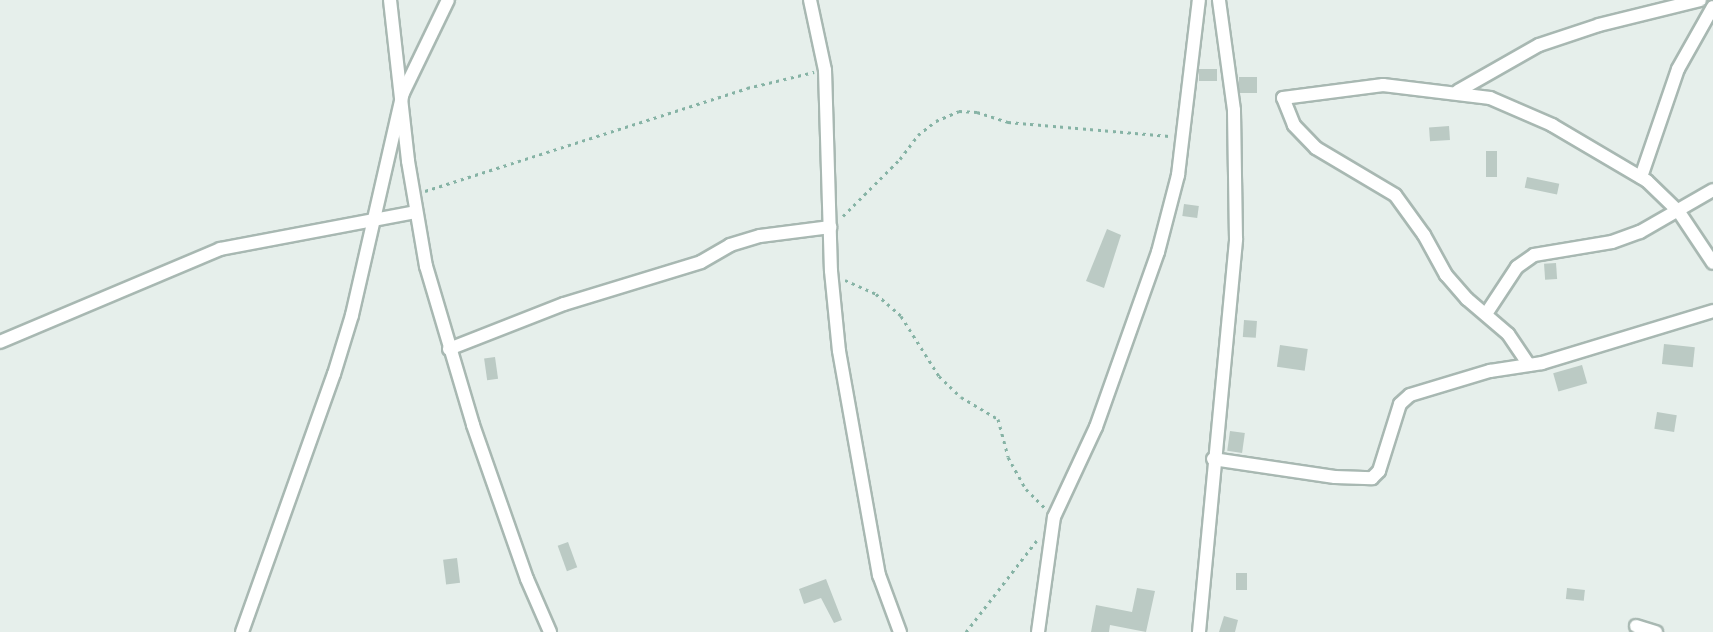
<!DOCTYPE html>
<html>
<head>
<meta charset="utf-8">
<style>
  body { margin:0 }
  #map { position:relative; width:1713px; height:632px; overflow:hidden; background:#e6efeb; font-family:Mulish,sans-serif }
  div>[style] { position:absolute }
  .building>* { inset:0; background:#bbcac4; transform-origin:0 0 }
  .path>* { height:3px; margin-top:-1.5px; transform-origin:0; background:repeating-linear-gradient(90deg,#86b3a5 0 3px,transparent 0 7.5px) }
  .roads { filter:drop-shadow(2px 0 #a8b8b2) drop-shadow(-2px 0 #a8b8b2) drop-shadow(0 2px #a8b8b2) drop-shadow(0 -2px #a8b8b2) }
  .street>* { height:12px; margin:-6px; padding:0 6px; transform-origin:6px; border-radius:6px; background:#fff }
  span { translate:-50% -50%; white-space:nowrap; text-align:center; line-height:1.15; -webkit-text-stroke:4.5px #f7fbf9; paint-order:stroke }
</style>
</head>
<body>
<div id="map">
  <div class="building">
    <i style="left:1199px;top:69px;width:18px;height:12px"></i>
    <i style="left:1239px;top:77px;width:18px;height:16px"></i>
    <i style="left:1449px;top:126px;width:14px;height:20px;rotate:86deg"></i>
    <i style="left:1486px;top:151px;width:11px;height:26px"></i>
    <i style="left:1527px;top:177px;width:33px;height:11px;rotate:12deg"></i>
    <i style="left:1184px;top:204px;width:15px;height:12px;rotate:8deg"></i>
    <i style="clip-path:polygon(1107px 229px,1121px 235px,1104px 288px,1086px 281px)"></i>
    <i style="left:1556px;top:263px;width:16px;height:12px;rotate:86deg"></i>
    <i style="left:1244px;top:320px;width:13px;height:17px;rotate:4deg"></i>
    <i style="left:1664px;top:344px;width:31px;height:20px;rotate:6deg"></i>
    <i style="left:1280px;top:345px;width:28px;height:22px;rotate:8deg"></i>
    <i style="left:495px;top:357px;width:22px;height:11px;rotate:82deg"></i>
    <i style="left:1582px;top:365px;width:19px;height:30px;rotate:74deg"></i>
    <i style="left:1657px;top:412px;width:20px;height:17px;rotate:9deg"></i>
    <i style="left:1230px;top:431px;width:15px;height:20px;rotate:8deg"></i>
    <i style="left:568px;top:542px;width:27px;height:11px;rotate:70deg"></i>
    <i style="left:457px;top:558px;width:25px;height:14px;rotate:83deg"></i>
    <i style="left:1236px;top:573px;width:11px;height:17px"></i>
    <i style="clip-path:polygon(826px 579px,842px 620px,834px 623px,821px 598px,804px 604px,799px 589px)"></i>
    <i style="clip-path:polygon(1137px 588px,1155px 591px,1146px 632px,1110px 625px,1109px 632px,1091px 632px,1096px 605px,1132px 612px)"></i>
    <i style="left:1567px;top:588px;width:18px;height:11px;rotate:6deg"></i>
    <i style="clip-path:polygon(1224px 616px,1238px 620px,1235px 632px,1219px 632px)"></i>
  </div>
  <div class="path">
    <i style="left:425px;top:191px;width:338px;rotate:-17.7deg"></i>
    <i style="left:747px;top:88px;width:69px;rotate:-13.4deg"></i>
    <i style="left:843px;top:216px;width:81px;rotate:-45deg"></i>
    <i style="left:900px;top:159px;width:30px;rotate:-53deg"></i>
    <i style="left:918px;top:135px;width:23px;rotate:-38deg"></i>
    <i style="left:936px;top:121px;width:25px;rotate:-23deg"></i>
    <i style="left:959px;top:111px;width:18px;rotate:3deg"></i>
    <i style="left:977px;top:112px;width:33px;rotate:18deg"></i>
    <i style="left:1008px;top:122px;width:162px;rotate:5deg"></i>
    <i style="left:845px;top:280px;width:34px;rotate:24deg"></i>
    <i style="left:876px;top:294px;width:33px;rotate:41deg"></i>
    <i style="left:901px;top:316px;width:71px;rotate:57.7deg"></i>
    <i style="left:939px;top:376px;width:30px;rotate:44deg"></i>
    <i style="left:961px;top:397px;width:43px;rotate:30.7deg"></i>
    <i style="left:998px;top:419px;width:39px;rotate:75deg"></i>
    <i style="left:1008px;top:457px;width:37px;rotate:61deg"></i>
    <i style="left:1026px;top:489px;width:27px;rotate:45deg"></i>
    <i style="left:966px;top:632px;width:116px;rotate:-52.3deg"></i>
  </div>
  <div class="roads">
    <div class="street">
      <i style="left:390px;top:0;width:162px;rotate:83.6deg"></i>
      <i style="left:408px;top:161px;width:107px;rotate:80.3deg"></i>
      <i style="left:426px;top:266px;width:166px;rotate:73.5deg"></i>
      <i style="left:473px;top:425px;width:163px;rotate:70.7deg"></i>
      <i style="left:527px;top:579px;width:58px;rotate:66.5deg"></i>
      <i style="left:810px;top:0;width:72px;rotate:77.9deg"></i>
      <i style="left:825px;top:70px;width:201px;rotate:88.3deg"></i>
      <i style="left:831px;top:271px;width:80px;rotate:84.3deg"></i>
      <i style="left:839px;top:351px;width:228px;rotate:79.9deg"></i>
      <i style="left:879px;top:575px;width:61px;rotate:69.8deg"></i>
      <i style="left:1458px;top:91px;width:93px;rotate:-29.6deg"></i>
      <i style="left:1539px;top:45px;width:63px;rotate:-18.4deg"></i>
      <i style="left:1599px;top:25px;width:104px;rotate:-13.9deg"></i>
      <i style="left:1641px;top:177px;width:114px;rotate:-71.1deg"></i>
      <i style="left:1678px;top:69px;width:71px;rotate:-60.6deg"></i>
      <i style="left:1486px;top:314px;width:56px;rotate:-56.6deg"></i>
      <i style="left:1517px;top:267px;width:21px;rotate:-35deg"></i>
      <i style="left:1534px;top:255px;width:79px;rotate:-9.5deg"></i>
      <i style="left:1612px;top:242px;width:30px;rotate:-20deg"></i>
      <i style="left:1640px;top:232px;width:84px;rotate:-29.9deg"></i>
      <i style="left:0;top:342px;width:239px;rotate:-22.9deg"></i>
      <i style="left:220px;top:249px;width:198px;rotate:-10.7deg"></i>
      <i style="left:449px;top:349px;width:123px;rotate:-21.4deg"></i>
      <i style="left:564px;top:304px;width:143px;rotate:-17deg"></i>
      <i style="left:701px;top:262px;width:34px;rotate:-30deg"></i>
      <i style="left:730px;top:245px;width:31px;rotate:-17deg"></i>
      <i style="left:760px;top:236px;width:71px;rotate:-7.3deg"></i>
      <i style="left:1529px;top:365px;width:37px;rotate:-124deg"></i>
      <i style="left:1508px;top:334px;width:54px;rotate:-139.5deg"></i>
      <i style="left:1467px;top:299px;width:32px;rotate:-131deg"></i>
      <i style="left:1446px;top:275px;width:46px;rotate:-118.8deg"></i>
      <i style="left:1424px;top:235px;width:49px;rotate:-125.9deg"></i>
      <i style="left:1395px;top:195px;width:92px;rotate:-149.3deg"></i>
      <i style="left:1316px;top:148px;width:32px;rotate:-134deg"></i>
      <i style="left:1294px;top:125px;width:29px;rotate:-112deg"></i>
      <i style="left:1283px;top:98px;width:101px;rotate:-7.4deg"></i>
      <i style="left:1383px;top:85px;width:108px;rotate:6.9deg"></i>
      <i style="left:1490px;top:98px;width:68px;rotate:23.5deg"></i>
      <i style="left:1552px;top:125px;width:110px;rotate:30.5deg"></i>
      <i style="left:1647px;top:181px;width:45px;rotate:44.1deg"></i>
      <i style="left:1679px;top:212px;width:61px;rotate:56.3deg"></i>
      <i style="left:1213px;top:459px;width:123px;rotate:8.4deg"></i>
      <i style="left:1335px;top:477px;width:37px;rotate:2deg"></i>
      <i style="left:1372px;top:478px;width:10px;rotate:-45deg"></i>
      <i style="left:1379px;top:471px;width:70px;rotate:-72.6deg"></i>
      <i style="left:1400px;top:404px;width:13px;rotate:-42deg"></i>
      <i style="left:1410px;top:395px;width:84px;rotate:-16.7deg"></i>
      <i style="left:1490px;top:371px;width:53px;rotate:-8.7deg"></i>
      <i style="left:1542px;top:363px;width:179px;rotate:-16.9deg"></i>
      <i style="left:1636px;top:626px;width:21px;rotate:17deg"></i>
      <i style="left:242px;top:632px;width:274px;rotate:-70.4deg"></i>
      <i style="left:334px;top:374px;width:62px;rotate:-73deg"></i>
      <i style="left:352px;top:315px;width:228px;rotate:-77.1deg"></i>
      <i style="left:403px;top:93px;width:103px;rotate:-64.2deg"></i>
      <i style="left:1038px;top:632px;width:116px;rotate:-82.1deg"></i>
      <i style="left:1054px;top:517px;width:99px;rotate:-65deg"></i>
      <i style="left:1096px;top:427px;width:186px;rotate:-70.5deg"></i>
      <i style="left:1158px;top:252px;width:80px;rotate:-75.4deg"></i>
      <i style="left:1178px;top:175px;width:176px;rotate:-83.2deg"></i>
      <i style="left:1199px;top:632px;width:395px;rotate:-84.6deg"></i>
      <i style="left:1236px;top:239px;width:129px;rotate:-90.9deg"></i>
      <i style="left:1234px;top:110px;width:111px;rotate:-97.8deg"></i>
    </div>
  </div>
</div>
</body>
</html>
